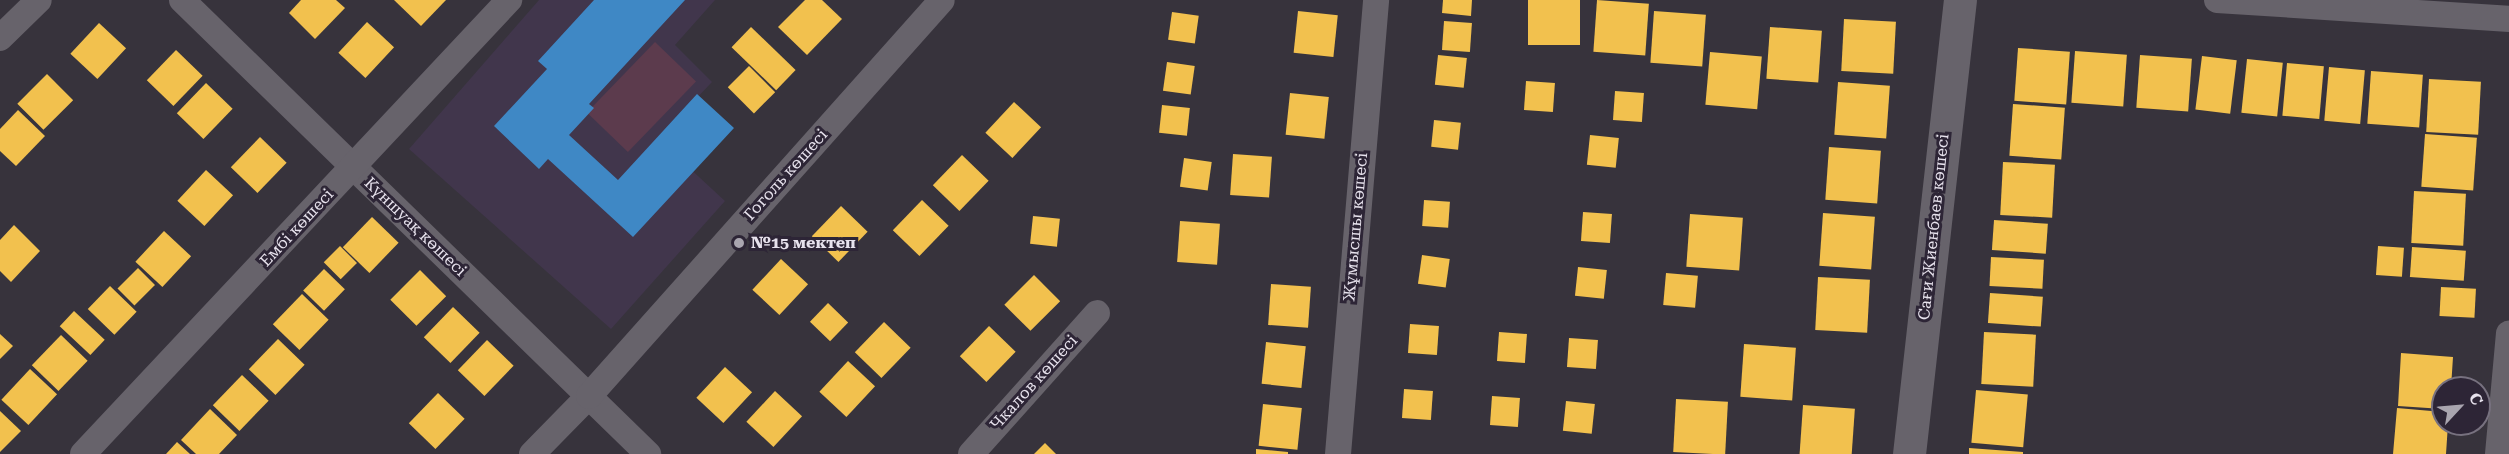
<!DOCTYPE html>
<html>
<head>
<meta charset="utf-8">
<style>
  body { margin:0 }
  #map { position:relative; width:2509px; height:454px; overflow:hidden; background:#37333c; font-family:"Roboto Serif",serif }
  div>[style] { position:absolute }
  .built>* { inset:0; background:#41364c }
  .green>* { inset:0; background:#5c3b4d; transform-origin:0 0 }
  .homes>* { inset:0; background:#f2c14e; transform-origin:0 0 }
  .schools>* { inset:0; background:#3f88c5 }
  .minor>* { height:26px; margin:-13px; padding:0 13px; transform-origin:13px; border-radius:13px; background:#67636b }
  .secondary>* { height:33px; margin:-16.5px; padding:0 16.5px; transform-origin:16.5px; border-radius:16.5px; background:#67636b }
  .dots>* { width:16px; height:16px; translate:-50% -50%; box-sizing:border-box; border:3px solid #2d2536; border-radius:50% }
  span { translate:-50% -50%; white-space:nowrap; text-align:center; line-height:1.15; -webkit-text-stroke:6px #2d2536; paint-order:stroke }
  .street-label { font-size:16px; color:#e7e2ed }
  .poi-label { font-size:16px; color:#e7e2ed; font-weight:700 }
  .left { translate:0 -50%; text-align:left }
  .north { position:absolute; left:2431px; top:376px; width:60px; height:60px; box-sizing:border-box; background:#2d2536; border:2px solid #77717f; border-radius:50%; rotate:64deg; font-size:16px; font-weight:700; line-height:24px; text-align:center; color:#e7e2ed }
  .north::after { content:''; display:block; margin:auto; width:21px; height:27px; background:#a9a5af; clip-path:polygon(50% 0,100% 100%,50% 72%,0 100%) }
</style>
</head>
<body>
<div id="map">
  <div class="built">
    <i style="clip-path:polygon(539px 0,715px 0,675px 45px,712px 82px,658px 139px,725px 201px,611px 329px,409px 149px)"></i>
  </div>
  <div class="green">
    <i style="left:655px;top:42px;width:57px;height:98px;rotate:44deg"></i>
  </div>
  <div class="homes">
    <i style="clip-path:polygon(301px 0,336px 0,345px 8px,315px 39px,289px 13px)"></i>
    <i style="clip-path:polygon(394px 0,446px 0,421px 26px)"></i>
    <i style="clip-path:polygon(805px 0,822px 0,842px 19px,807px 55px,778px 27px)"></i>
    <i style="clip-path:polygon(1443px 0,1472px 0,1471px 16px,1442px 13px)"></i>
    <i style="left:1528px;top:0;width:52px;height:45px"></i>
    <i style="left:1597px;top:0;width:52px;height:52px;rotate:4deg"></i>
    <i style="left:1298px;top:11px;width:40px;height:42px;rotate:6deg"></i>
    <i style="left:1654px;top:11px;width:52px;height:52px;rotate:4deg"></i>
    <i style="left:1172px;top:12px;width:27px;height:28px;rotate:8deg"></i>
    <i style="left:1844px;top:19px;width:52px;height:52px;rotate:3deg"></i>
    <i style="left:1444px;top:21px;width:28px;height:29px;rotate:4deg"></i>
    <i style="left:367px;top:22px;width:37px;height:42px;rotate:43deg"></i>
    <i style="left:99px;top:23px;width:37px;height:42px;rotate:43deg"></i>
    <i style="left:751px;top:27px;width:62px;height:28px;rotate:44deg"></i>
    <i style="left:1770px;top:27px;width:52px;height:52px;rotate:4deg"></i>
    <i style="left:2018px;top:48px;width:52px;height:53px;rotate:4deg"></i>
    <i style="left:176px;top:50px;width:37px;height:42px;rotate:44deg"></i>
    <i style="left:2075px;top:51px;width:52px;height:52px;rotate:4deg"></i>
    <i style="left:1710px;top:52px;width:52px;height:53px;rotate:5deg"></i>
    <i style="left:1438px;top:55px;width:29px;height:30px;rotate:6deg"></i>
    <i style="left:2140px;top:55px;width:52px;height:53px;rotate:4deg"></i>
    <i style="left:2202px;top:56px;width:35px;height:54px;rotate:7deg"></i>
    <i style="left:2247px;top:59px;width:36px;height:54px;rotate:6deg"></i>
    <i style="left:1167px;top:62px;width:28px;height:29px;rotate:8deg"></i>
    <i style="left:2287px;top:63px;width:37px;height:53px;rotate:5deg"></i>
    <i style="left:749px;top:66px;width:37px;height:30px;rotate:45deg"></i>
    <i style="left:2329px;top:67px;width:36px;height:54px;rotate:5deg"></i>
    <i style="left:2371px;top:71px;width:52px;height:53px;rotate:4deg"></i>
    <i style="left:47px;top:74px;width:37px;height:42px;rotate:45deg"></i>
    <i style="left:2429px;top:79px;width:52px;height:53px;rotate:3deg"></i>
    <i style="left:1526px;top:81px;width:29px;height:29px;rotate:4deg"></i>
    <i style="left:1838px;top:82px;width:52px;height:53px;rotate:4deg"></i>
    <i style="left:206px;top:83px;width:37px;height:42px;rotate:44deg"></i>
    <i style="left:1615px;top:91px;width:29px;height:29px;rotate:4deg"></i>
    <i style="left:1290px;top:93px;width:39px;height:42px;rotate:6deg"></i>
    <i style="left:1014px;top:102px;width:37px;height:42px;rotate:43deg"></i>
    <i style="left:2013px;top:104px;width:52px;height:52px;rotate:4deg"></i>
    <i style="left:1162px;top:105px;width:28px;height:28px;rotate:6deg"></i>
    <i style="clip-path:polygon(18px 110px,45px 136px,16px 166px,0 151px,0 129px)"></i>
    <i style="left:1434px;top:120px;width:27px;height:27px;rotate:6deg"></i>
    <i style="left:2425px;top:134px;width:52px;height:53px;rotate:4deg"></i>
    <i style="left:1590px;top:135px;width:29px;height:30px;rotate:6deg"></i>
    <i style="left:260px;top:137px;width:37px;height:42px;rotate:44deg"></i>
    <i style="left:1829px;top:147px;width:52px;height:53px;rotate:4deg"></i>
    <i style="left:1233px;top:154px;width:39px;height:41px;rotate:4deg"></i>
    <i style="left:962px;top:155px;width:37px;height:42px;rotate:44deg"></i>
    <i style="left:1184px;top:158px;width:28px;height:29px;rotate:8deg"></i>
    <i style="left:2003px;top:162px;width:52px;height:53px;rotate:3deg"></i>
    <i style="left:206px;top:170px;width:37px;height:42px;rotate:43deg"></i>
    <i style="left:2414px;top:191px;width:52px;height:52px;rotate:3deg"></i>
    <i style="left:922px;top:200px;width:37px;height:42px;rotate:44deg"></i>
    <i style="left:1424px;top:200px;width:26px;height:26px;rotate:4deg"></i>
    <i style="left:841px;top:206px;width:37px;height:42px;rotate:44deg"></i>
    <i style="left:1583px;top:212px;width:29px;height:29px;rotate:4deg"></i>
    <i style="left:1823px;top:213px;width:52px;height:53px;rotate:4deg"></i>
    <i style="left:1690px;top:214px;width:53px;height:53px;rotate:4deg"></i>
    <i style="left:1033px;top:216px;width:27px;height:28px;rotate:6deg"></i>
    <i style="left:372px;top:217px;width:37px;height:42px;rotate:44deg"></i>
    <i style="left:1994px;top:220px;width:54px;height:30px;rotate:4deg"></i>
    <i style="left:1180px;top:221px;width:40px;height:41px;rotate:4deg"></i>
    <i style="clip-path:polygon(14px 225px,40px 251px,11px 282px,0 271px,0 240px)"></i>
    <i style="left:164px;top:231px;width:37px;height:42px;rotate:43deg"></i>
    <i style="left:340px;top:246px;width:24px;height:23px;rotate:45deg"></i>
    <i style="left:2378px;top:246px;width:26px;height:29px;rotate:4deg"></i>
    <i style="left:2412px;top:247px;width:54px;height:30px;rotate:4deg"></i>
    <i style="left:1422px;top:255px;width:28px;height:29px;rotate:8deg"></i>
    <i style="left:1991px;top:257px;width:53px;height:29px;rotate:3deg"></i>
    <i style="left:781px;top:259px;width:37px;height:42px;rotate:43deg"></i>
    <i style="left:1578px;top:267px;width:29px;height:29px;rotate:6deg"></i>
    <i style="left:138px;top:268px;width:24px;height:29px;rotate:45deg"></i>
    <i style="left:324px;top:269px;width:29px;height:30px;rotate:44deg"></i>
    <i style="left:420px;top:270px;width:37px;height:42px;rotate:45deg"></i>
    <i style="left:1666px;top:273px;width:32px;height:32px;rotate:5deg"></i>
    <i style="left:1034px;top:275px;width:37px;height:42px;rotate:45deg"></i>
    <i style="left:1818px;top:277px;width:52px;height:53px;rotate:3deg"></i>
    <i style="left:1271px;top:284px;width:40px;height:41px;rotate:4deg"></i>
    <i style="left:110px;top:286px;width:37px;height:32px;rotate:44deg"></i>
    <i style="left:2441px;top:287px;width:35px;height:29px;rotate:3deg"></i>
    <i style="left:1990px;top:293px;width:53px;height:30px;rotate:4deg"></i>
    <i style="left:302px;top:294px;width:37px;height:42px;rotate:44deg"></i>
    <i style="left:828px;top:303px;width:28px;height:26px;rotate:44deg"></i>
    <i style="left:453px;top:307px;width:37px;height:42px;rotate:44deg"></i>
    <i style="left:74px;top:311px;width:42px;height:21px;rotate:43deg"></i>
    <i style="left:884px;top:322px;width:37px;height:42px;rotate:44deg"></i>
    <i style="left:1410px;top:324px;width:29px;height:29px;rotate:4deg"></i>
    <i style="left:989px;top:326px;width:37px;height:42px;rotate:44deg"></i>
    <i style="left:1499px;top:332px;width:28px;height:29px;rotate:4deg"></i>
    <i style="left:1984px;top:332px;width:52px;height:52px;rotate:3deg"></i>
    <i style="clip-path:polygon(0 334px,13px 346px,0 359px)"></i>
    <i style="left:61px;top:335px;width:37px;height:42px;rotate:44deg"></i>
    <i style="left:1569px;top:338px;width:29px;height:29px;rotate:4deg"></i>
    <i style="left:278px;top:339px;width:37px;height:42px;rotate:44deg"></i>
    <i style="left:487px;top:340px;width:37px;height:42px;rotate:44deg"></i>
    <i style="left:1266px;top:342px;width:40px;height:42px;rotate:6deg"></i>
    <i style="left:1744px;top:344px;width:52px;height:53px;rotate:4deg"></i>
    <i style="clip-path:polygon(2401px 353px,2453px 357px,2451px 388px,2443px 388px,2443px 409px,2398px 406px)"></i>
    <i style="left:848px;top:361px;width:37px;height:42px;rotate:43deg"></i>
    <i style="left:725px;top:367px;width:37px;height:42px;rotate:43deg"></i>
    <i style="left:30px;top:369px;width:37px;height:42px;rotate:43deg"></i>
    <i style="left:242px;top:375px;width:37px;height:42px;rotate:44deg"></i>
    <i style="left:1404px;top:389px;width:29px;height:29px;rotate:4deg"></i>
    <i style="left:1976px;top:390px;width:52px;height:53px;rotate:5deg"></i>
    <i style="left:775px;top:391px;width:37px;height:42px;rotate:43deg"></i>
    <i style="left:438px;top:393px;width:37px;height:42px;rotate:44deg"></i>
    <i style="left:1492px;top:396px;width:28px;height:29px;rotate:4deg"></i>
    <i style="left:1676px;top:399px;width:52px;height:53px;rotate:3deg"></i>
    <i style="left:1566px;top:401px;width:29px;height:30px;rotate:6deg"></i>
    <i style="left:1263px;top:404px;width:39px;height:42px;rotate:6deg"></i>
    <i style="left:1803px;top:405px;width:52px;height:49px;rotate:4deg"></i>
    <i style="clip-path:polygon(2397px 408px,2443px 412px,2443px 424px,2448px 424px,2446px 454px,2393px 454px)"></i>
    <i style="clip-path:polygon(210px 409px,237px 435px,219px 454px,196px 454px,181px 440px)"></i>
    <i style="clip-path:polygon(0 411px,21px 431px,0 452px)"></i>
    <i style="clip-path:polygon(177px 442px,190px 454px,166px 454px)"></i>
    <i style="clip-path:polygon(1045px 443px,1056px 454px,1034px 454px)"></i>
    <i style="clip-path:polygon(1969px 448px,2023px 452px,2023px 454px,1969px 454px)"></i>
    <i style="clip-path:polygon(1256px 449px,1288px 452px,1288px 454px,1256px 454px)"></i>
  </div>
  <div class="schools">
    <i style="clip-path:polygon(594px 0,685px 0,589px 104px,594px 108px,569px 135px,618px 180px,697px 94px,734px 128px,633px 237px,548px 159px,539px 169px,494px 126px,547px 69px,538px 61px)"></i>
  </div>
  <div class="minor">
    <i style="left:182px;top:0;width:651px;rotate:44.25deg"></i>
    <i style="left:2217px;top:0;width:293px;rotate:3.7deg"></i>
    <i style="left:0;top:38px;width:54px;rotate:-44.3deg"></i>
    <i style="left:83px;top:454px;width:623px;rotate:-46.82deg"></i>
    <i style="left:532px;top:454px;width:81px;rotate:-45.5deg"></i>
    <i style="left:589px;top:396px;width:530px;rotate:-48.29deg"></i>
    <i style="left:971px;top:454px;width:189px;rotate:-48.2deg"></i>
    <i style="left:1338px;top:454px;width:456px;rotate:-85.2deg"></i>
    <i style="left:2498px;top:454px;width:121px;rotate:-84.8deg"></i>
  </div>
  <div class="secondary">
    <i style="left:1909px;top:454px;width:457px;rotate:-83.6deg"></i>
  </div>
  <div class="dots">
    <i style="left:739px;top:243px;background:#a9a5af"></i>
  </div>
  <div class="street-label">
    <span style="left:786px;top:175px;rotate:-48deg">Гоголь көшесі</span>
    <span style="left:415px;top:227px;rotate:44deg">Күншуақ көшесі</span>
    <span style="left:1356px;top:227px;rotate:-85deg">Жұмысшы көшесі</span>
    <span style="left:1934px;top:227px;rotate:-84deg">Сағи Жиенбаев көшесі</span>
    <span style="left:297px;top:228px;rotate:-47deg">Ембі көшесі</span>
    <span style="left:1034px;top:383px;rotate:-48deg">Чкалов көшесі</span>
  </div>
  <div class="poi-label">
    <span class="left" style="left:751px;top:243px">№15 мектеп</span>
  </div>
  <div class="north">С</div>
</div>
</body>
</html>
